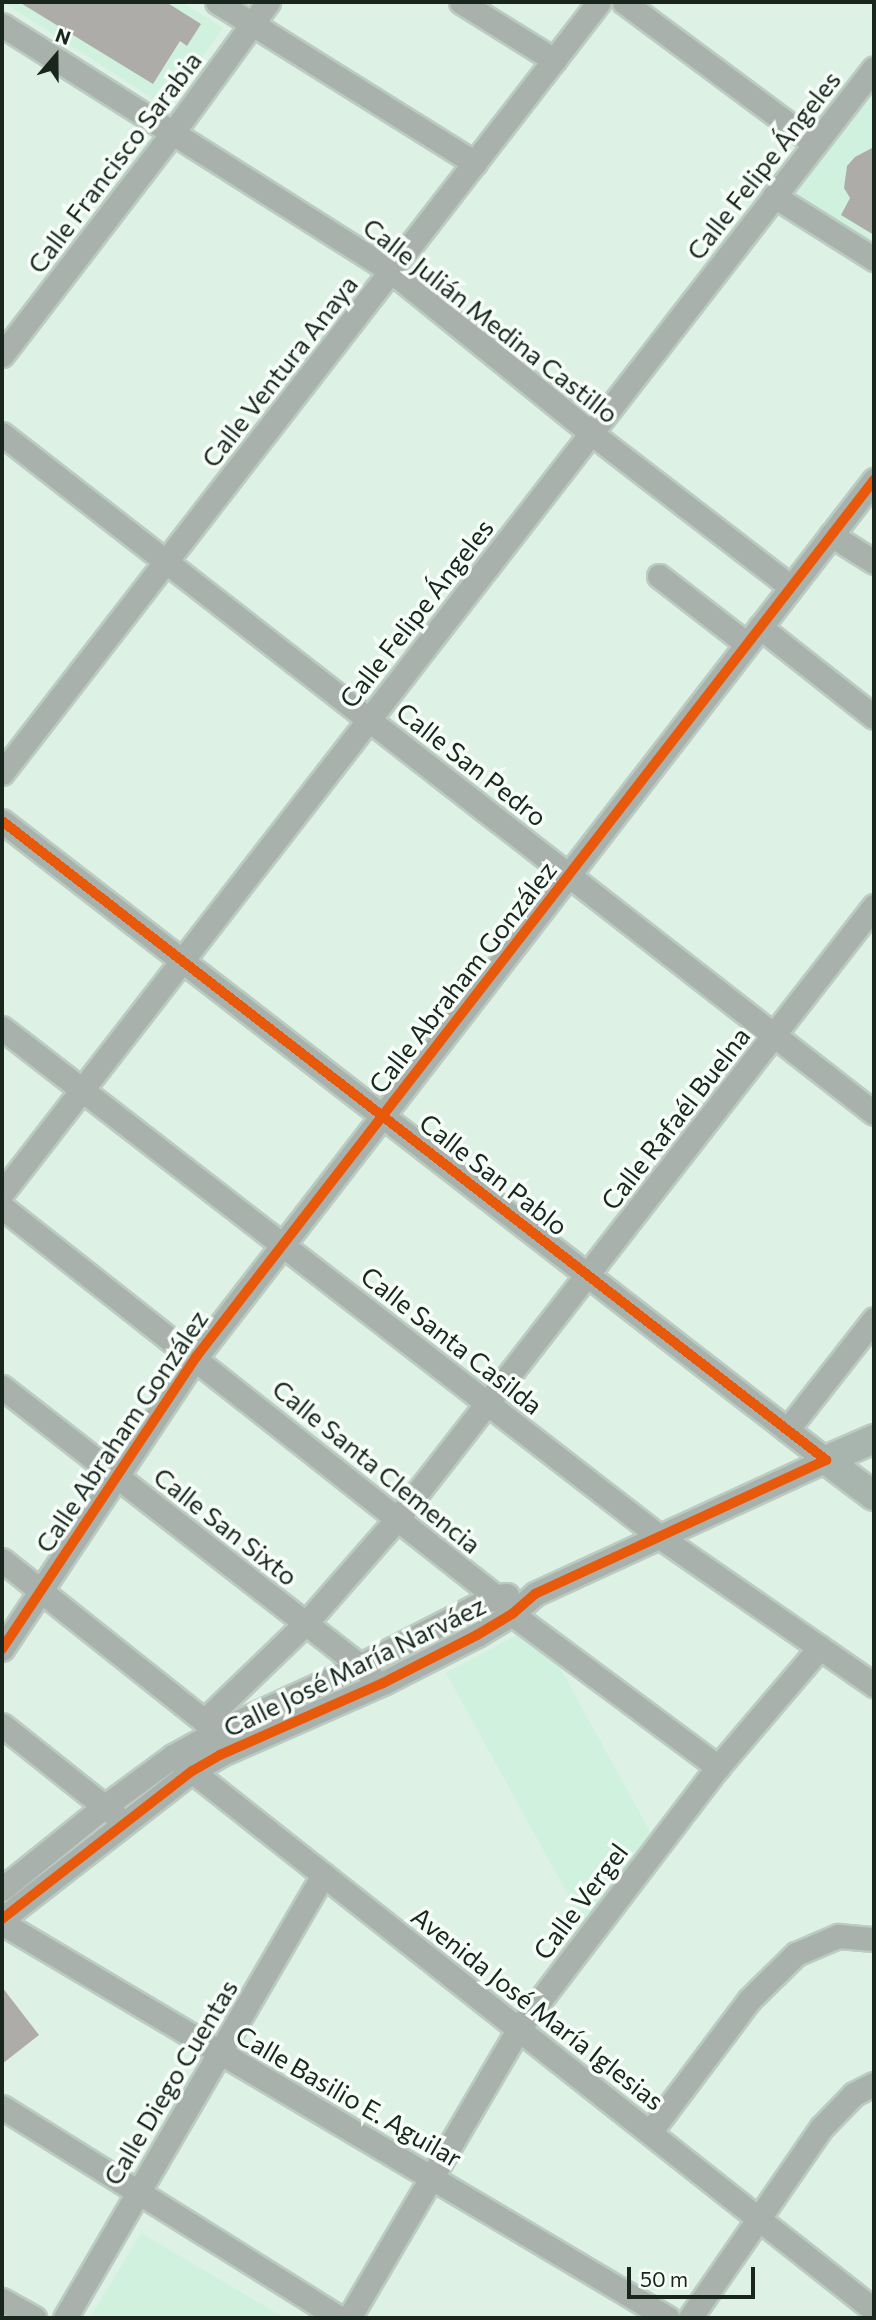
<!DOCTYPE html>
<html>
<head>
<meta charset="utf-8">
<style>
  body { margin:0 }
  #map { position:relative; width:876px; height:2320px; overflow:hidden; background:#ddf1e5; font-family:Commissioner,sans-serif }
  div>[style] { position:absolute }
  .built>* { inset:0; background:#d0f1dd }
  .building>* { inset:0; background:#aeaca9 }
  .roads { filter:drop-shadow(2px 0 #bbcbc2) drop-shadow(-2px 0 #bbcbc2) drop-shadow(0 2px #bbcbc2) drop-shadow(0 -2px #bbcbc2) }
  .minor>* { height:23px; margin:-11.5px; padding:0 11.5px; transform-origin:11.5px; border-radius:11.5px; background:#a9b1ac }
  .major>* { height:28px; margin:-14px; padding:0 14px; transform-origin:14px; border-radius:14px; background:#a7b5ae }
  .cycleway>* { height:10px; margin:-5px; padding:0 5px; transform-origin:5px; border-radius:5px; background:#e8590c }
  span { translate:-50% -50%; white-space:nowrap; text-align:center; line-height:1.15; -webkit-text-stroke:7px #f7fefa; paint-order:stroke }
  .street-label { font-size:26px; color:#19261e }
  .frame { position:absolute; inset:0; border:4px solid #19261e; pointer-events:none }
  .north { position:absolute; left:21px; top:21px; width:70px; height:70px; -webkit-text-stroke:5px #f7fefa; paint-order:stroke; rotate:20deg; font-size:19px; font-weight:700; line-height:28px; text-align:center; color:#19261e }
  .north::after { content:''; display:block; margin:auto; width:24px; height:32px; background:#19261e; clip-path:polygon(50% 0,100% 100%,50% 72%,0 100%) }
  .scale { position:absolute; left:627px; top:2267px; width:128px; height:32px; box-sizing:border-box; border:4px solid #19261e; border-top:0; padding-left:9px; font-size:21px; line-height:24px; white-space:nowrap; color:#19261e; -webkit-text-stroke:5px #f7fefa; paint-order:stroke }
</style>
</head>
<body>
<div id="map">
  <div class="built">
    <i style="clip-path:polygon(3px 2px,182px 2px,223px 28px,166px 107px)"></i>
    <i style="clip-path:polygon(874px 89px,874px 253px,793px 197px)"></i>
    <i style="clip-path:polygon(524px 1631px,553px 1655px,653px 1837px,583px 1922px,446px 1673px)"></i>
    <i style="clip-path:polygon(141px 2233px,285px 2318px,90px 2318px)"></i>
  </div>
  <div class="building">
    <i style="clip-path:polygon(19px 2px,166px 2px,201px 24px,187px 46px,180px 41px,153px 84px)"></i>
    <i style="clip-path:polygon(874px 147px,874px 235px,841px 215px,850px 198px,844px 188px,847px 166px,855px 157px)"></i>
    <i style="clip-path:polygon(2px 1987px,39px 2035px,2px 2064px)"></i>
  </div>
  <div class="roads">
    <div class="minor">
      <i style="left:217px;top:2px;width:304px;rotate:32deg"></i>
      <i style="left:461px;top:2px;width:110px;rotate:31.9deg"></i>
      <i style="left:624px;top:2px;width:238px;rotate:36.6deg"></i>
      <i style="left:2px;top:25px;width:460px;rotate:32.3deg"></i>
      <i style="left:391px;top:271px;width:257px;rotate:39deg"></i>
      <i style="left:591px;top:433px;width:252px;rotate:37.6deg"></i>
      <i style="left:774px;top:196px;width:118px;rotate:32.2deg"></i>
      <i style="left:2px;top:355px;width:282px;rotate:-52.5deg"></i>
      <i style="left:174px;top:131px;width:160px;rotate:-53.9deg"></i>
      <i style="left:2px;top:434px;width:1105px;rotate:37.91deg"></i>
      <i style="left:831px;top:535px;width:51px;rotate:32.1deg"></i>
      <i style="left:659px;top:576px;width:111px;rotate:37.7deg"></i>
      <i style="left:760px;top:627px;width:145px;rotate:38.3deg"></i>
      <i style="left:2px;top:773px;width:975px;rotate:-52.25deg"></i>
      <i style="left:2px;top:821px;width:1043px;rotate:37.79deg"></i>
      <i style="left:826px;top:1460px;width:320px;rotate:155.3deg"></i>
      <i style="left:535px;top:1594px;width:30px;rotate:139deg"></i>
      <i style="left:512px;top:1614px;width:41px;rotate:149deg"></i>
      <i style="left:477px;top:1635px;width:106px;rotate:152.9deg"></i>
      <i style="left:383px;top:1683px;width:178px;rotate:156.2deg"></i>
      <i style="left:220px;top:1755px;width:32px;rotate:150deg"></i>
      <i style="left:192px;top:1771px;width:241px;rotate:142.1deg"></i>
      <i style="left:2px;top:1028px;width:832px;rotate:37.72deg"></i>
      <i style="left:660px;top:1537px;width:260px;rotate:34.7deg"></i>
      <i style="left:2px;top:1193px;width:1423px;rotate:-52.22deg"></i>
      <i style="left:2px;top:1207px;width:628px;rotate:38.28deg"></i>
      <i style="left:495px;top:1596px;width:25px;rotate:47deg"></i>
      <i style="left:512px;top:1614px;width:257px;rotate:36.6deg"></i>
      <i style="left:2px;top:1387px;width:466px;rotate:37.9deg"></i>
      <i style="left:787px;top:1430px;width:141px;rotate:-51.9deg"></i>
      <i style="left:2px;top:1560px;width:273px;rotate:38.5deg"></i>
      <i style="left:2px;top:1649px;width:351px;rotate:-56.4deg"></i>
      <i style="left:196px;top:1357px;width:1109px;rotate:-52.29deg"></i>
      <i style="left:204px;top:1721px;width:141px;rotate:-43.9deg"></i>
      <i style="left:306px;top:1623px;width:138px;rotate:-48.8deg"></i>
      <i style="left:397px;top:1519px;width:777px;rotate:-52.11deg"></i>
      <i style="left:2px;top:1725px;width:144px;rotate:38.5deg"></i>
      <i style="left:173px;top:1756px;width:893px;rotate:38.32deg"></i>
      <i style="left:2px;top:1889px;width:132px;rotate:-38.9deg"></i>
      <i style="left:105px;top:1806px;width:84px;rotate:-36.3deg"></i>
      <i style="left:173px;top:1756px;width:51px;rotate:-29.1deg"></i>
      <i style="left:218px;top:1731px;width:157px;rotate:-24.8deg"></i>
      <i style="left:361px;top:1665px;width:151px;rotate:-27.2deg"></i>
      <i style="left:495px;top:1596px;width:12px;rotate:-5deg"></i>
      <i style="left:2px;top:1923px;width:774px;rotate:30.67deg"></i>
      <i style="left:2px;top:2107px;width:398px;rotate:32deg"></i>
      <i style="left:650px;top:2132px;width:165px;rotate:-53.1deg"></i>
      <i style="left:749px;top:2000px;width:66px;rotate:-44.4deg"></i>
      <i style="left:796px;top:1954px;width:46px;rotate:-23.2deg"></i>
      <i style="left:838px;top:1936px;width:36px;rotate:5deg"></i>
      <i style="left:2px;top:2300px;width:37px;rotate:29deg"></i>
      <i style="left:65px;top:2318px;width:513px;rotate:-59.78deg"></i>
      <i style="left:349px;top:2318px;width:336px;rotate:-59.6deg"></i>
      <i style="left:519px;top:2028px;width:328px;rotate:-52.7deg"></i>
      <i style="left:718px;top:1767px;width:157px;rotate:-49.6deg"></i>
      <i style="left:690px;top:2318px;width:232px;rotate:-55.4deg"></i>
      <i style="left:822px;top:2127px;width:46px;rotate:-45.9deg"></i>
      <i style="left:854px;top:2094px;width:22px;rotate:-27deg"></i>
    </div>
    <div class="major">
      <i style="left:874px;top:1439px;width:52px;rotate:156.4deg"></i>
      <i style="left:826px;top:1460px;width:60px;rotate:36.9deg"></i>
    </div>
  </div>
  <div class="cycleway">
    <i style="left:2px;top:821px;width:1043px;rotate:37.79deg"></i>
    <i style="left:826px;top:1460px;width:320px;rotate:155.3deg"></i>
    <i style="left:535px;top:1594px;width:30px;rotate:139deg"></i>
    <i style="left:512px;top:1614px;width:41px;rotate:149deg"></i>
    <i style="left:477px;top:1635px;width:106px;rotate:152.9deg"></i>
    <i style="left:383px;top:1683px;width:178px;rotate:156.2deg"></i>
    <i style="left:220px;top:1755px;width:32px;rotate:150deg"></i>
    <i style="left:192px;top:1771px;width:241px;rotate:142.1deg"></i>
    <i style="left:2px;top:1649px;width:351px;rotate:-56.4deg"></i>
    <i style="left:196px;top:1357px;width:1109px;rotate:-52.29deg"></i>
  </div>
  <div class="street-label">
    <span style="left:114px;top:162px;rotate:-53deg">Calle Francisco Sarabia</span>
    <span style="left:763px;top:165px;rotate:-52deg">Calle Felipe Ángeles</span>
    <span style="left:491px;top:320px;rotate:38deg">Calle Julián Medina Castillo</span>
    <span style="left:279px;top:371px;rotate:-52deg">Calle Ventura Anaya</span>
    <span style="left:416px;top:613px;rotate:-52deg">Calle Felipe Ángeles</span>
    <span style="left:472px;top:764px;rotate:38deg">Calle San Pedro</span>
    <span style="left:462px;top:977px;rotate:-52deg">Calle Abraham González</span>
    <span style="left:675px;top:1118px;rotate:-52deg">Calle Rafaél Buelna</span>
    <span style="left:494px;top:1174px;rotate:38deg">Calle San Pablo</span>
    <span style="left:452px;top:1340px;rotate:38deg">Calle Santa Casilda</span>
    <span style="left:121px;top:1431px;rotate:-56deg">Calle Abraham González</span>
    <span style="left:377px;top:1466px;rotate:39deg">Calle Santa Clemencia</span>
    <span style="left:226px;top:1526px;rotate:38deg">Calle San Sixto</span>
    <span style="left:354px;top:1666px;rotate:-26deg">Calle José María Narváez</span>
    <span style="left:580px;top:1901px;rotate:-53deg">Calle Vergel</span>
    <span style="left:538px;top:2008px;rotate:38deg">Avenida José María Iglesias</span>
    <span style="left:170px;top:2082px;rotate:-59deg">Calle Diego Cuentas</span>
    <span style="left:349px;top:2096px;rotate:30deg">Calle Basilio E. Aguilar</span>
  </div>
  <div class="frame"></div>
  <div class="north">N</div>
  <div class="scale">50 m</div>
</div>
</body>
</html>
